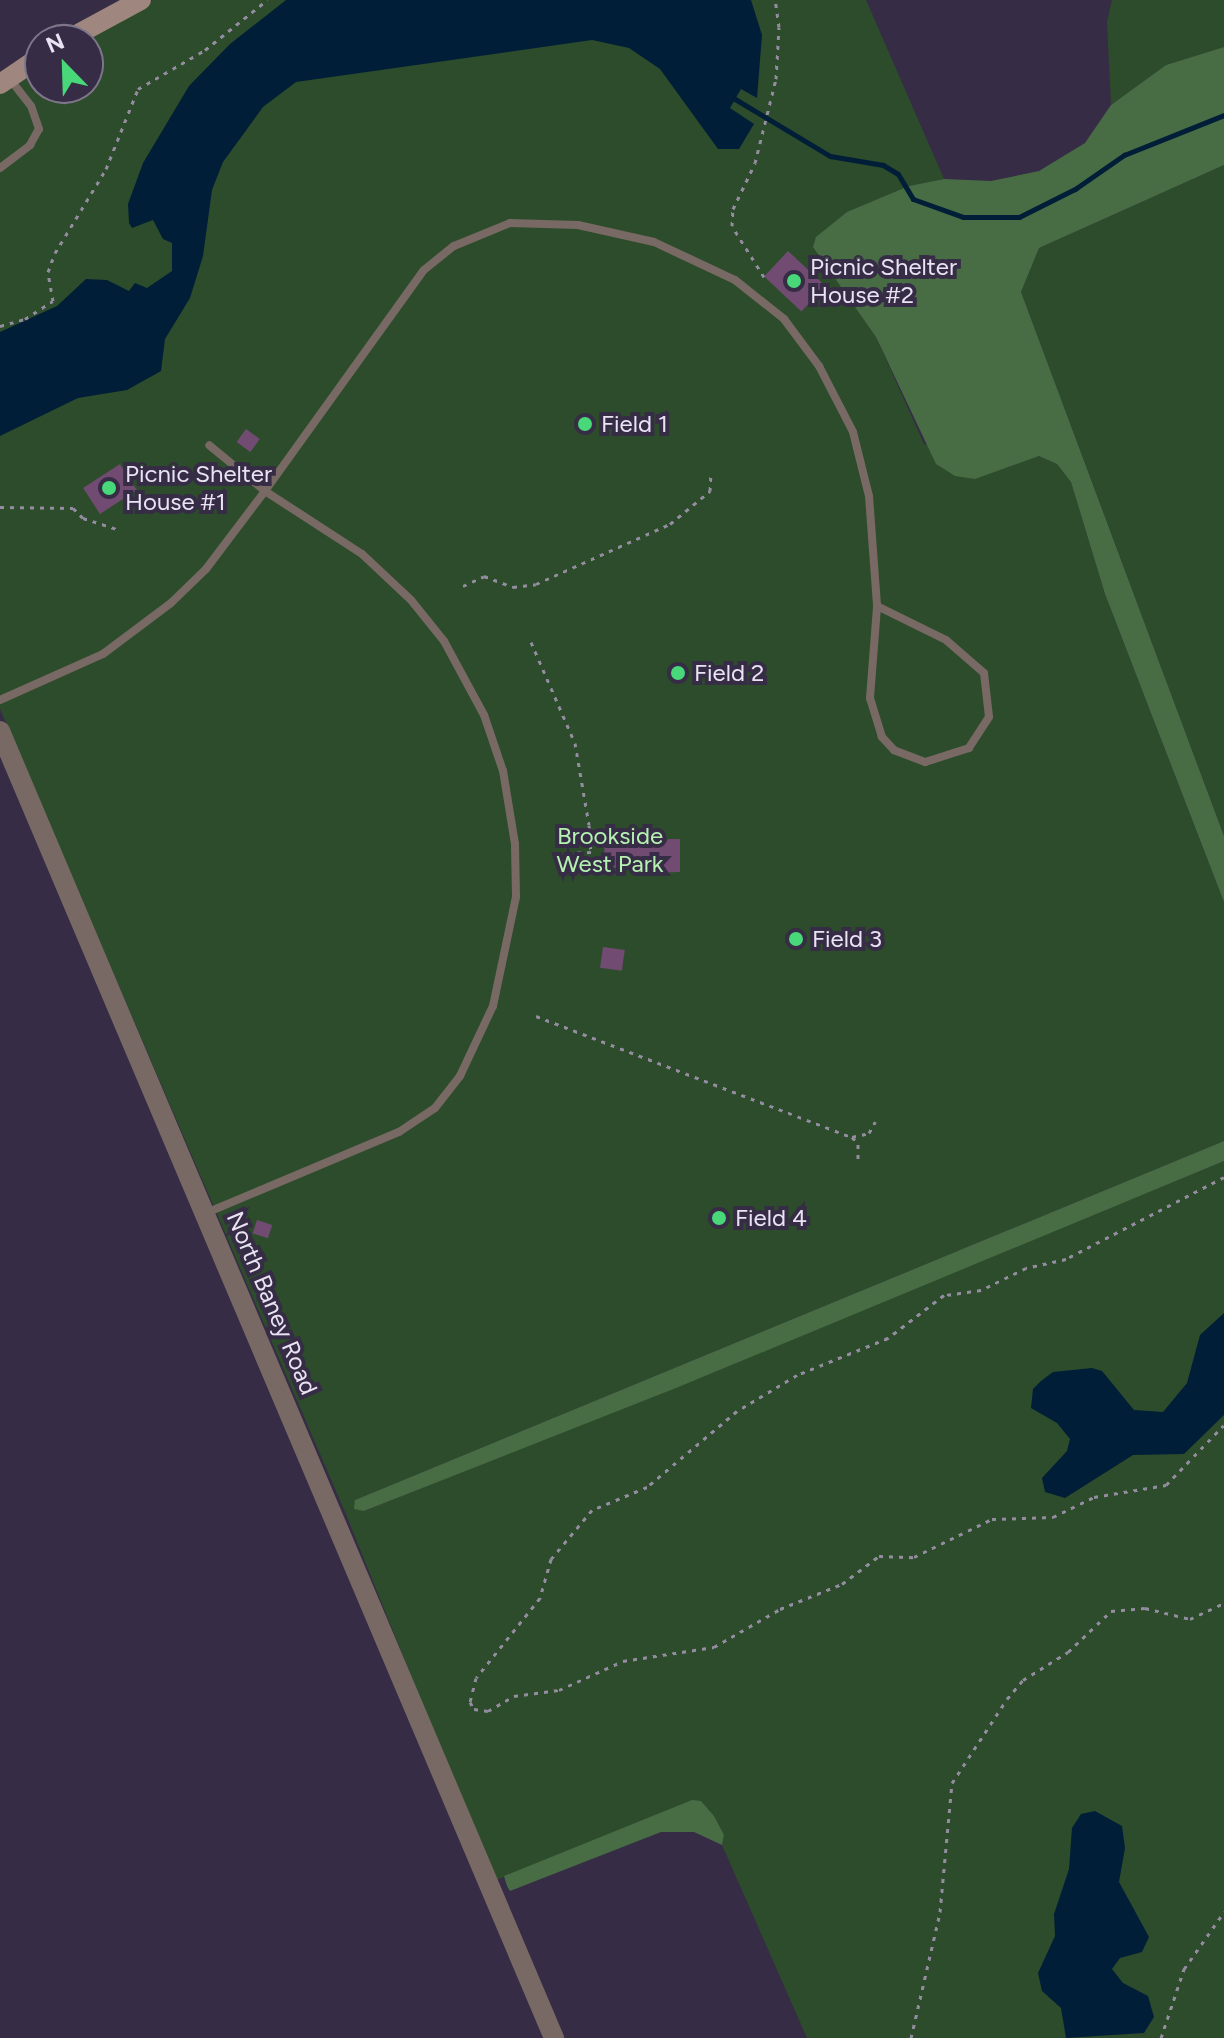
<!DOCTYPE html>
<html>
<head>
<meta charset="utf-8">
<style>
  body { margin:0 }
  #map { position:relative; width:1224px; height:2038px; overflow:hidden; background:#362c45; font-family:Figtree,sans-serif }
  div>[style] { position:absolute }
  .green>* { inset:0; background:#2d4c2b }
  .forest>* { inset:0; background:#486d45 }
  .water>* { inset:0; background:#001e37 }
  .stream>* { height:5px; margin:-2.5px; padding:0 2.5px; transform-origin:2.5px; border-radius:2.5px; background:#001e37 }
  .building>* { inset:0; background:#714b71; transform-origin:0 0 }
  .path>* { height:3px; margin-top:-1.5px; transform-origin:0; background:repeating-linear-gradient(90deg,#948ca0 0 4px,transparent 0 10px) }
  .service>* { height:8px; margin:-4px; padding:0 4px; transform-origin:4px; border-radius:4px; background:#786964 }
  .tertiary>* { height:20px; margin:-10px; padding:0 10px; transform-origin:10px; border-radius:10px; background:#786964 }
  .secondary>* { height:20px; margin:-10px; padding:0 10px; transform-origin:10px; border-radius:10px; background:#9f877f }
  .dots>* { width:22px; height:22px; translate:-50% -50%; box-sizing:border-box; border:4px solid #362c45; border-radius:50% }
  span { translate:-50% -50%; white-space:nowrap; text-align:center; line-height:1.15; -webkit-text-stroke:8px #362c45; paint-order:stroke }
  .poi-label { font-size:24px; color:#e9e3f3 }
  .left { translate:0 -50%; text-align:left }
  .park-label { font-size:24px; color:#b5f1b1 }
  .street-label { font-size:24px; color:#e9e3f3 }
  .north { position:absolute; left:24px; top:24px; width:80px; height:80px; box-sizing:border-box; background:#362c45; border:2px solid #7e758b; border-radius:50%; rotate:337deg; font-size:22px; font-weight:700; line-height:32px; text-align:center; color:#e9e3f3 }
  .north::after { content:''; display:block; margin:auto; width:28px; height:36px; background:#48d779; clip-path:polygon(50% 0,100% 100%,50% 72%,0 100%) }
</style>
</head>
<body>
<div id="map">
  <div class="green">
    <i style="clip-path:polygon(153px 0,866px 0,944px 179px,909px 186px,815px 256px,849px 294px,876px 337px,924px 444px,1018px 463px,1039px 456px,1057px 464px,1071px 482px,1105px 594px,1224px 902px,1224px 1141px,355px 1500px,365px 1511px,1224px 1161px,1224px 2038px,807px 2038px,722px 1845px,724px 1835px,701px 1801px,494px 1881px,345px 1512px,0 709px,0 92px,40px 64px,40px 88px,88px 88px,88px 40px)"></i>
    <i style="clip-path:polygon(1112px 0,1224px 0,1224px 47px,1166px 65px,1111px 105px,1107px 22px)"></i>
    <i style="clip-path:polygon(1224px 165px,1224px 836px,1021px 292px,1039px 248px)"></i>
  </div>
  <div class="forest">
    <i style="clip-path:polygon(1224px 47px,1224px 165px,1039px 248px,1021px 292px,1224px 836px,1224px 902px,1105px 594px,1071px 482px,1057px 464px,1039px 456px,975px 479px,955px 476px,936px 464px,876px 337px,813px 247px,816px 237px,847px 212px,909px 186px,944px 179px,991px 181px,1039px 171px,1085px 143px,1111px 105px,1166px 65px)"></i>
    <i style="clip-path:polygon(1224px 1141px,1224px 1161px,676px 1388px,364px 1511px,354px 1509px,355px 1500px)"></i>
    <i style="clip-path:polygon(692px 1800px,701px 1801px,714px 1816px,724px 1835px,722px 1845px,694px 1832px,661px 1832px,510px 1891px,507px 1886px,504px 1876px)"></i>
  </div>
  <div class="water">
    <i style="clip-path:polygon(286px 0,751px 0,762px 35px,757px 98px,741px 89px,730px 108px,754px 124px,739px 149px,718px 149px,660px 69px,629px 48px,592px 40px,296px 82px,263px 107px,223px 162px,212px 190px,203px 256px,190px 298px,165px 339px,161px 371px,127px 390px,78px 398px,0 436px,0 332px,57px 306px,86px 279px,107px 280px,129px 291px,135px 283px,147px 288px,172px 271px,172px 243px,163px 239px,153px 220px,132px 228px,129px 223px,128px 204px,143px 163px,189px 86px,230px 44px)"></i>
    <i style="clip-path:polygon(1224px 1313px,1224px 1415px,1184px 1454px,1133px 1455px,1065px 1498px,1045px 1492px,1042px 1478px,1067px 1451px,1070px 1439px,1057px 1423px,1031px 1408px,1033px 1389px,1041px 1381px,1053px 1372px,1092px 1368px,1102px 1371px,1134px 1410px,1163px 1412px,1187px 1383px,1200px 1335px)"></i>
    <i style="clip-path:polygon(1095px 1811px,1122px 1826px,1125px 1848px,1119px 1882px,1149px 1937px,1142px 1952px,1120px 1958px,1112px 1969px,1123px 1983px,1148px 1996px,1154px 2017px,1144px 2033px,1066px 2038px,1061px 2008px,1042px 1991px,1038px 1973px,1055px 1936px,1054px 1914px,1069px 1869px,1072px 1828px,1081px 1814px)"></i>
  </div>
  <div class="stream">
    <i style="left:735px;top:99px;width:111px;rotate:31deg"></i>
    <i style="left:830px;top:156px;width:54px;rotate:9.6deg"></i>
    <i style="left:883px;top:165px;width:17px;rotate:31deg"></i>
    <i style="left:898px;top:174px;width:29px;rotate:59deg"></i>
    <i style="left:913px;top:199px;width:53px;rotate:19.8deg"></i>
    <i style="left:963px;top:217px;width:56px"></i>
    <i style="left:1019px;top:217px;width:63px;rotate:-26.6deg"></i>
    <i style="left:1075px;top:189px;width:60px;rotate:-34.8deg"></i>
    <i style="left:1124px;top:155px;width:108px;rotate:-21.8deg"></i>
  </div>
  <div class="building">
    <i style="left:788px;top:251px;width:51px;height:35px;rotate:43deg"></i>
    <i style="left:246px;top:429px;width:17px;height:16px;rotate:36deg"></i>
    <i style="left:120px;top:464px;width:31px;height:44px;rotate:57deg"></i>
    <i style="clip-path:polygon(680px 839px,680px 872px,650px 873px,650px 866px,605px 868px,604px 840px)"></i>
    <i style="left:603px;top:947px;width:22px;height:21px;rotate:8deg"></i>
    <i style="left:257px;top:1220px;width:16px;height:14px;rotate:18deg"></i>
  </div>
  <div class="path">
    <i style="left:764px;top:277px;width:60px;rotate:-122.1deg"></i>
    <i style="left:732px;top:226px;width:17px;rotate:-87deg"></i>
    <i style="left:733px;top:209px;width:51px;rotate:-64.4deg"></i>
    <i style="left:755px;top:163px;width:87px;rotate:-76deg"></i>
    <i style="left:776px;top:79px;width:52px;rotate:-86.7deg"></i>
    <i style="left:779px;top:27px;width:27px;rotate:-98deg"></i>
    <i style="left:0;top:326px;width:26px;rotate:-16deg"></i>
    <i style="left:25px;top:319px;width:33px;rotate:-33deg"></i>
    <i style="left:53px;top:301px;width:29px;rotate:-100deg"></i>
    <i style="left:48px;top:272px;width:20px;rotate:-70deg"></i>
    <i style="left:55px;top:253px;width:98px;rotate:-58.7deg"></i>
    <i style="left:106px;top:169px;width:86px;rotate:-68.2deg"></i>
    <i style="left:138px;top:89px;width:78px;rotate:-30.2deg"></i>
    <i style="left:205px;top:50px;width:80px;rotate:-38.9deg"></i>
    <i style="left:0;top:507px;width:73px;rotate:0.8deg"></i>
    <i style="left:73px;top:508px;width:14px;rotate:45deg"></i>
    <i style="left:83px;top:518px;width:35px;rotate:18deg"></i>
    <i style="left:463px;top:586px;width:23px;rotate:-25deg"></i>
    <i style="left:484px;top:576px;width:31px;rotate:21deg"></i>
    <i style="left:513px;top:587px;width:23px;rotate:-7deg"></i>
    <i style="left:536px;top:584px;width:147px;rotate:-24.1deg"></i>
    <i style="left:670px;top:524px;width:52px;rotate:-39.5deg"></i>
    <i style="left:710px;top:491px;width:17px;rotate:-87deg"></i>
    <i style="left:531px;top:642px;width:110px;rotate:66.5deg"></i>
    <i style="left:575px;top:743px;width:83px;rotate:80.3deg"></i>
    <i style="left:589px;top:825px;width:27px;rotate:86deg"></i>
    <i style="left:591px;top:852px;width:33px;rotate:177deg"></i>
    <i style="left:536px;top:1016px;width:338px;rotate:21deg"></i>
    <i style="left:852px;top:1137px;width:9px;rotate:49deg"></i>
    <i style="left:858px;top:1144px;width:17px;rotate:90deg"></i>
    <i style="left:852px;top:1137px;width:17px;rotate:-13deg"></i>
    <i style="left:869px;top:1133px;width:13px;rotate:-61deg"></i>
    <i style="left:1224px;top:1177px;width:178px;rotate:152.6deg"></i>
    <i style="left:1066px;top:1259px;width:41px;rotate:167.3deg"></i>
    <i style="left:1026px;top:1268px;width:50px;rotate:153.9deg"></i>
    <i style="left:981px;top:1290px;width:37px;rotate:172deg"></i>
    <i style="left:944px;top:1295px;width:71px;rotate:142.5deg"></i>
    <i style="left:888px;top:1338px;width:98px;rotate:157.9deg"></i>
    <i style="left:797px;top:1375px;width:70px;rotate:149deg"></i>
    <i style="left:737px;top:1411px;width:118px;rotate:139.8deg"></i>
    <i style="left:647px;top:1487px;width:60px;rotate:157.3deg"></i>
    <i style="left:592px;top:1510px;width:64px;rotate:129.9deg"></i>
    <i style="left:551px;top:1559px;width:41px;rotate:105.8deg"></i>
    <i style="left:540px;top:1598px;width:102px;rotate:128.7deg"></i>
    <i style="left:476px;top:1678px;width:25px;rotate:104deg"></i>
    <i style="left:470px;top:1702px;width:8px;rotate:60deg"></i>
    <i style="left:474px;top:1709px;width:14px;rotate:8deg"></i>
    <i style="left:488px;top:1711px;width:30px;rotate:-30deg"></i>
    <i style="left:514px;top:1696px;width:45px;rotate:-7.6deg"></i>
    <i style="left:559px;top:1690px;width:70px;rotate:-24.4deg"></i>
    <i style="left:623px;top:1661px;width:92px;rotate:-8.7deg"></i>
    <i style="left:714px;top:1647px;width:76px;rotate:-29.9deg"></i>
    <i style="left:780px;top:1609px;width:67px;rotate:-22deg"></i>
    <i style="left:842px;top:1584px;width:46px;rotate:-37.1deg"></i>
    <i style="left:879px;top:1556px;width:35px;rotate:2deg"></i>
    <i style="left:914px;top:1557px;width:87px;rotate:-26deg"></i>
    <i style="left:992px;top:1519px;width:61px;rotate:-1.9deg"></i>
    <i style="left:1053px;top:1517px;width:46px;rotate:-26deg"></i>
    <i style="left:1094px;top:1497px;width:73px;rotate:-9.5deg"></i>
    <i style="left:1166px;top:1485px;width:83px;rotate:-46deg"></i>
    <i style="left:911px;top:2038px;width:129px;rotate:-77deg"></i>
    <i style="left:940px;top:1912px;width:130px;rotate:-84.7deg"></i>
    <i style="left:952px;top:1783px;width:100px;rotate:-56.8deg"></i>
    <i style="left:1007px;top:1699px;width:25px;rotate:-50deg"></i>
    <i style="left:1023px;top:1680px;width:53px;rotate:-31.9deg"></i>
    <i style="left:1068px;top:1652px;width:59px;rotate:-43.6deg"></i>
    <i style="left:1111px;top:1611px;width:34px;rotate:-5deg"></i>
    <i style="left:1145px;top:1608px;width:46px;rotate:13.7deg"></i>
    <i style="left:1190px;top:1619px;width:38px;rotate:-25deg"></i>
    <i style="left:1161px;top:2038px;width:73px;rotate:-71.6deg"></i>
    <i style="left:1184px;top:1969px;width:70px;rotate:-54.9deg"></i>
  </div>
  <div class="service">
    <i style="left:0;top:168px;width:38px;rotate:-37deg"></i>
    <i style="left:30px;top:145px;width:18px;rotate:-61deg"></i>
    <i style="left:39px;top:129px;width:24px;rotate:-109deg"></i>
    <i style="left:31px;top:106px;width:34px;rotate:-128deg"></i>
    <i style="left:877px;top:606px;width:77px;rotate:26.2deg"></i>
    <i style="left:946px;top:640px;width:50px;rotate:41deg"></i>
    <i style="left:984px;top:673px;width:44px;rotate:83.5deg"></i>
    <i style="left:989px;top:717px;width:37px;rotate:123deg"></i>
    <i style="left:969px;top:748px;width:46px;rotate:162.3deg"></i>
    <i style="left:925px;top:762px;width:33px;rotate:-159deg"></i>
    <i style="left:894px;top:750px;width:18px;rotate:-133deg"></i>
    <i style="left:882px;top:737px;width:41px;rotate:-107.1deg"></i>
    <i style="left:870px;top:698px;width:92px;rotate:-85.6deg"></i>
    <i style="left:0;top:700px;width:113px;rotate:-24.1deg"></i>
    <i style="left:103px;top:654px;width:85px;rotate:-36.9deg"></i>
    <i style="left:171px;top:603px;width:49px;rotate:-44.2deg"></i>
    <i style="left:206px;top:569px;width:98px;rotate:-52.9deg"></i>
    <i style="left:265px;top:491px;width:272px;rotate:-54.3deg"></i>
    <i style="left:424px;top:270px;width:38px;rotate:-39deg"></i>
    <i style="left:454px;top:246px;width:61px;rotate:-22.3deg"></i>
    <i style="left:510px;top:223px;width:68px;rotate:1.7deg"></i>
    <i style="left:578px;top:225px;width:78px;rotate:12.6deg"></i>
    <i style="left:654px;top:242px;width:89px;rotate:25.1deg"></i>
    <i style="left:735px;top:280px;width:63px;rotate:38.5deg"></i>
    <i style="left:784px;top:319px;width:59px;rotate:53.3deg"></i>
    <i style="left:819px;top:366px;width:74px;rotate:62.7deg"></i>
    <i style="left:853px;top:432px;width:66px;rotate:76deg"></i>
    <i style="left:869px;top:496px;width:110px;rotate:85.8deg"></i>
    <i style="left:206px;top:1213px;width:209px;rotate:-22.8deg"></i>
    <i style="left:399px;top:1132px;width:43px;rotate:-33.7deg"></i>
    <i style="left:435px;top:1108px;width:41px;rotate:-52deg"></i>
    <i style="left:460px;top:1076px;width:77px;rotate:-64.8deg"></i>
    <i style="left:493px;top:1006px;width:111px;rotate:-78.1deg"></i>
    <i style="left:516px;top:897px;width:53px;rotate:-91.1deg"></i>
    <i style="left:515px;top:844px;width:74px;rotate:-99.3deg"></i>
    <i style="left:503px;top:771px;width:59px;rotate:-108.7deg"></i>
    <i style="left:484px;top:715px;width:84px;rotate:-118.4deg"></i>
    <i style="left:444px;top:641px;width:53px;rotate:-128.8deg"></i>
    <i style="left:411px;top:600px;width:67px;rotate:-136.8deg"></i>
    <i style="left:362px;top:554px;width:116px;rotate:-147deg"></i>
    <i style="left:265px;top:491px;width:72px;rotate:-140.6deg"></i>
  </div>
  <div class="tertiary">
    <i style="left:0;top:731px;width:1420px;rotate:67.03deg"></i>
  </div>
  <div class="secondary">
    <i style="left:67px;top:40px;width:84px;rotate:-28.4deg"></i>
    <i style="left:0;top:84px;width:48px;rotate:-34deg"></i>
  </div>
  <div class="dots">
    <i style="left:794px;top:281px;background:#48d779"></i>
    <i style="left:585px;top:424px;background:#48d779"></i>
    <i style="left:109px;top:488px;background:#48d779"></i>
    <i style="left:678px;top:673px;background:#48d779"></i>
    <i style="left:796px;top:939px;background:#48d779"></i>
    <i style="left:719px;top:1218px;background:#48d779"></i>
  </div>
  <div class="poi-label">
    <span class="left" style="left:810px;top:281px">Picnic Shelter<br>House #2</span>
    <span class="left" style="left:601px;top:424px">Field 1</span>
    <span class="left" style="left:125px;top:488px">Picnic Shelter<br>House #1</span>
    <span class="left" style="left:694px;top:673px">Field 2</span>
    <span class="left" style="left:812px;top:939px">Field 3</span>
    <span class="left" style="left:735px;top:1218px">Field 4</span>
  </div>
  <div class="park-label">
    <span style="left:610px;top:850px">Brookside<br>West Park</span>
  </div>
  <div class="street-label">
    <span style="left:272px;top:1303px;rotate:67deg">North Baney Road</span>
  </div>
  <div class="north">N</div>
</div>
</body>
</html>
